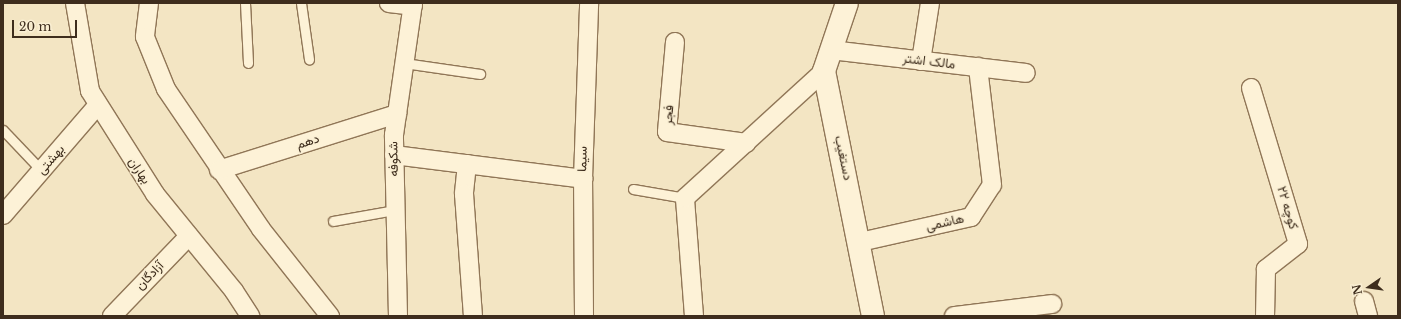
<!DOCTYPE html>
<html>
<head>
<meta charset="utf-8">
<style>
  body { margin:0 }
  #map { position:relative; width:1401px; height:319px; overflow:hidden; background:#f3e5c3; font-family:"Libre Baskerville",Vazirmatn,serif }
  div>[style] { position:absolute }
  .roads { filter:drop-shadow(1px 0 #907657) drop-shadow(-1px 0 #907657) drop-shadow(0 1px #907657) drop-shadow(0 -1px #907657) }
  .lane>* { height:9px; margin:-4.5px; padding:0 4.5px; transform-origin:4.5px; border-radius:4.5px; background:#fdf2d7 }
  .street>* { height:18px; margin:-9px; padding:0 9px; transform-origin:9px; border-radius:9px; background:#fdf2d7 }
  .secondary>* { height:22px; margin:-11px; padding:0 11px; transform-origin:11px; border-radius:11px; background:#fdf2d7 }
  span { translate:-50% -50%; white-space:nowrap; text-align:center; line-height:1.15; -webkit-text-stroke:3px #faefd3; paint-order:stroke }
  .street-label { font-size:13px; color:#3e2d1d }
  .frame { position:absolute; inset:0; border:4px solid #3e2d1d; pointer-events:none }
  .north { position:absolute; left:1349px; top:267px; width:40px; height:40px; -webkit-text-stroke:3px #faefd3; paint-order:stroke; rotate:257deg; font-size:11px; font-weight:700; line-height:16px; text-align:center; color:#3e2d1d }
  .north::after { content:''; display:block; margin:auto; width:14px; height:18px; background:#3e2d1d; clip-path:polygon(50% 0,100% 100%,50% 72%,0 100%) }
  .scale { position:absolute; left:12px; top:20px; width:65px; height:18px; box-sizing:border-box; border:2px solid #3e2d1d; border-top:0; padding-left:5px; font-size:12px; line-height:14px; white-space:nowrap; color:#3e2d1d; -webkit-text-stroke:3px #faefd3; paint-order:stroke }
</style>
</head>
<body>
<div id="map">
  <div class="roads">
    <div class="lane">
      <i style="left:245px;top:3px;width:60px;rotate:87.1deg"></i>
      <i style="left:301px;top:3px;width:57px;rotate:81.9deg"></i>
      <i style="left:404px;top:63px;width:77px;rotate:8.2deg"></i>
      <i style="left:3px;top:130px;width:55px;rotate:46.5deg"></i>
      <i style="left:633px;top:189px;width:53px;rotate:9.8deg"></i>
      <i style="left:333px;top:221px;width:63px;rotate:-10.1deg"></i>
    </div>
    <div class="street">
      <i style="left:75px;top:3px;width:89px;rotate:80.3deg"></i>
      <i style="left:90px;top:91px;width:122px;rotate:57.7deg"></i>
      <i style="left:155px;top:194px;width:125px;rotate:50.8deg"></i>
      <i style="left:234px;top:291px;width:30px;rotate:57deg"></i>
      <i style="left:149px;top:3px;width:34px;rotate:97deg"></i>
      <i style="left:145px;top:37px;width:56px;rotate:68deg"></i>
      <i style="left:166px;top:89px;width:169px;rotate:55.8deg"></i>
      <i style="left:261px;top:229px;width:111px;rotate:51.6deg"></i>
      <i style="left:389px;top:3px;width:24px;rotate:7deg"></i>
      <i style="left:675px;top:42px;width:90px;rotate:95.1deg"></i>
      <i style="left:667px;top:132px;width:80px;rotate:7.9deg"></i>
      <i style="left:831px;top:50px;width:196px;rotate:6.7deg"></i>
      <i style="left:921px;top:61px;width:59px;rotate:-81.2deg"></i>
      <i style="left:1251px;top:88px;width:163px;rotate:73.2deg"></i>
      <i style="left:1298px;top:244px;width:41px;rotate:142deg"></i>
      <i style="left:1266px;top:269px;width:47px;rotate:91.2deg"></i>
      <i style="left:394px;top:155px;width:191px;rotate:7.2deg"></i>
      <i style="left:467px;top:164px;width:30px;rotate:96deg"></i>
      <i style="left:464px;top:194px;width:122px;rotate:85.8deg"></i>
      <i style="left:219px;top:170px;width:187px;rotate:-17.5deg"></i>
      <i style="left:3px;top:215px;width:145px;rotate:-49.2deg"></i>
      <i style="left:860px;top:242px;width:114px;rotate:-12.7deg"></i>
      <i style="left:971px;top:217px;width:38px;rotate:-57deg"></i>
      <i style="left:992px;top:185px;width:119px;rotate:-96.8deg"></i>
      <i style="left:1364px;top:301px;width:16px;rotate:75deg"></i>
      <i style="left:112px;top:316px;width:111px;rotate:-46.1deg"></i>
      <i style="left:398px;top:316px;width:181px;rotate:-91.3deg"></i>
      <i style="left:394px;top:135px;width:133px;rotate:-81.8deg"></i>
      <i style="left:584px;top:316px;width:137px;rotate:-90.4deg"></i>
      <i style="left:583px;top:179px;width:176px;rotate:-88deg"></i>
      <i style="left:694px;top:316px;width:118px;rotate:-94.4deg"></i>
      <i style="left:685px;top:198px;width:188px;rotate:-42.4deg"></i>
      <i style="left:954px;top:316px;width:99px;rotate:-7deg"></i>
    </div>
    <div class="secondary">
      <i style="left:847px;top:3px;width:72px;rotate:108.7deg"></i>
      <i style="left:824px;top:71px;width:250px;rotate:78.7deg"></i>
    </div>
  </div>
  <div class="street-label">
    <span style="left:929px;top:62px;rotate:7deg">مالک اشتر</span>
    <span style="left:669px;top:115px;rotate:-85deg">فجر</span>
    <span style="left:308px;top:142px;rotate:-18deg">دهم</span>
    <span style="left:843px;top:158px;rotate:78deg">دستغیب</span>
    <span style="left:394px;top:159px;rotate:-91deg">شکوفه</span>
    <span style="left:583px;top:159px;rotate:-88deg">سیما</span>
    <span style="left:51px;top:160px;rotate:-49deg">بهشتی</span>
    <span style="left:139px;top:171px;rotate:56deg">بهاران</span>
    <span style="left:1287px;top:208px;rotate:73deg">کوچه ۲۲</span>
    <span style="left:945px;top:223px;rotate:-13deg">هاشمی</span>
    <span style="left:150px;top:276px;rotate:-46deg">آزادگان</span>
  </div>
  <div class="frame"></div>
  <div class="north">N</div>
  <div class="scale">20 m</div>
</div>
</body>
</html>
